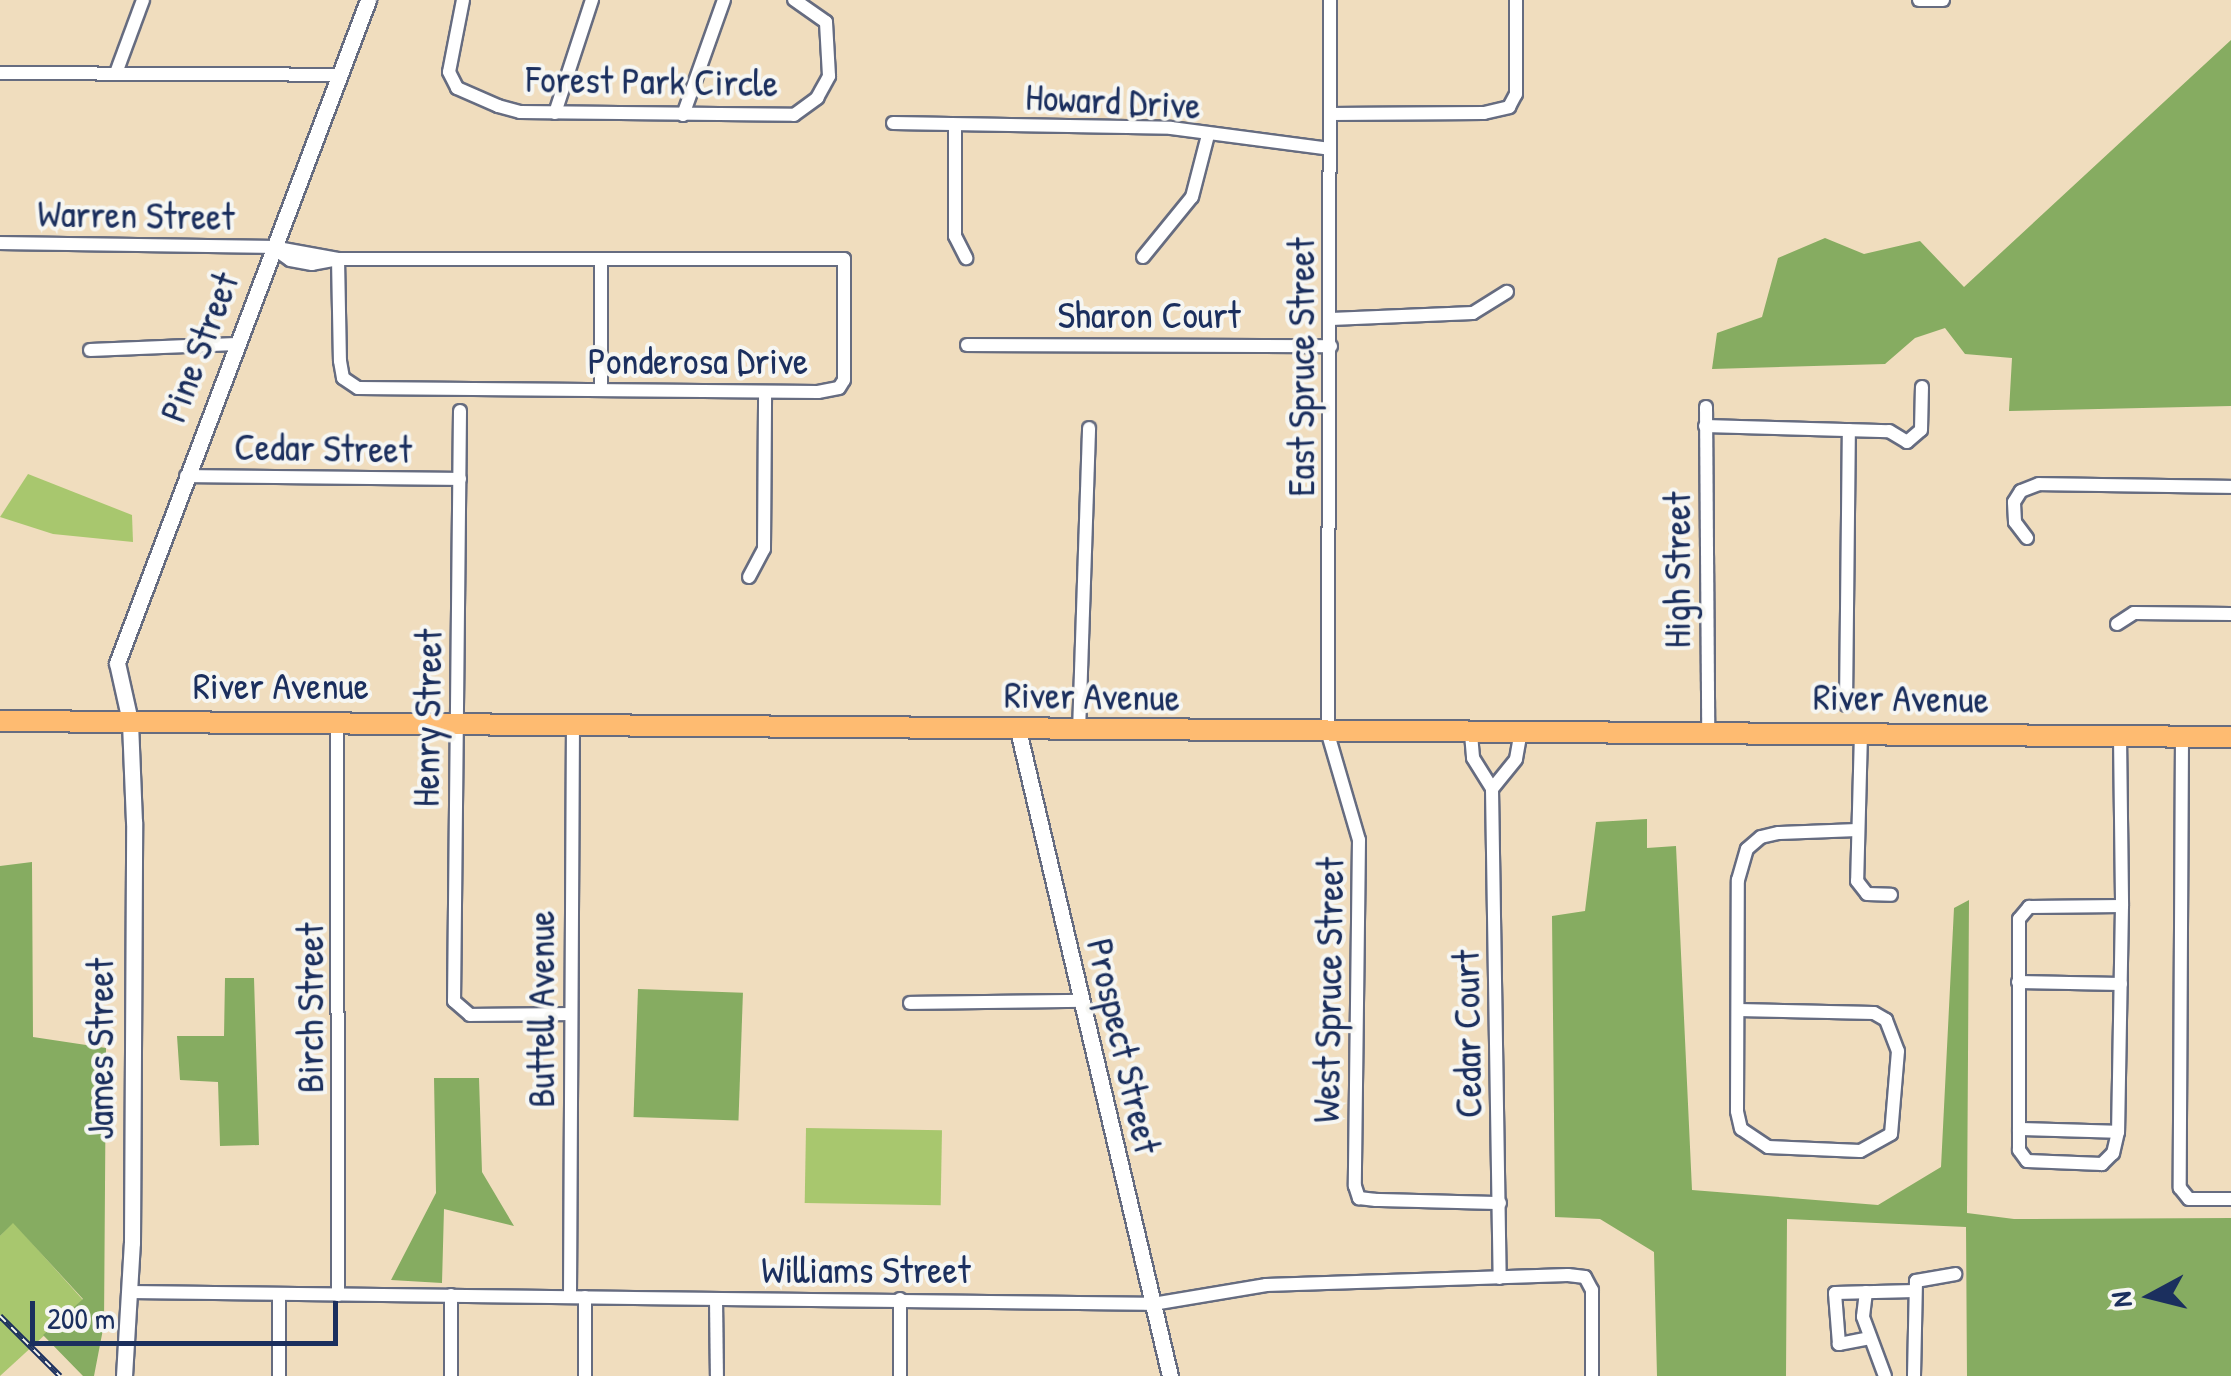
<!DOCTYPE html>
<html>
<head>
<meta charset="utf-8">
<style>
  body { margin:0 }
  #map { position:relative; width:2231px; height:1376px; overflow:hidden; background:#f0ddbe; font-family:"Patrick Hand",sans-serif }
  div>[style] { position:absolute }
  .green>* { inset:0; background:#a8c76e; transform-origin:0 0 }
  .forest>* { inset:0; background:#86ac61; transform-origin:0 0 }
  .roads { filter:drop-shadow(2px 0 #666c80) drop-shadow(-2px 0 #666c80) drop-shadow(0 2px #666c80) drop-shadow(0 -2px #666c80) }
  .minor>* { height:12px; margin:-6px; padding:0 6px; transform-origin:6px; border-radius:6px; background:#fff }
  .tertiary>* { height:15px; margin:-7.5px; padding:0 7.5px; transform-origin:7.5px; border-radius:7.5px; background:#fff }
  .trunk>* { height:20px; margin:-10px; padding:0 10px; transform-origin:10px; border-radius:10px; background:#febb71 }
  .rail>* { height:6px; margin-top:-3px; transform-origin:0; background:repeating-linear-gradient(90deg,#f6f6f2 0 8px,#1b2f5e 0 16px); box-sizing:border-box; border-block:2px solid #1b2f5e }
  span { translate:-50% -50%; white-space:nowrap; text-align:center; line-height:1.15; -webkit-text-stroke:8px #f6f6f2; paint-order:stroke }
  .street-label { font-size:38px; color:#1b2f5e }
  .north { position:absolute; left:2101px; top:1246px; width:100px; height:100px; -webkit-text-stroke:8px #f6f6f2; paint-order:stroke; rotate:263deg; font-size:28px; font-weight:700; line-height:40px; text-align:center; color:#1b2f5e }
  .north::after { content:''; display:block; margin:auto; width:35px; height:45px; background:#1b2f5e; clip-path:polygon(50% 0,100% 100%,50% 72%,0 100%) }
  .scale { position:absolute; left:30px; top:1301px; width:308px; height:45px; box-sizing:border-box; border:5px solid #1b2f5e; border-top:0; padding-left:12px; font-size:30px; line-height:35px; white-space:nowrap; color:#1b2f5e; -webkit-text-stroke:8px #f6f6f2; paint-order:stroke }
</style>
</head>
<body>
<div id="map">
  <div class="green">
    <i style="clip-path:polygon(28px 474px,132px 515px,133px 542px,53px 534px,0 517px)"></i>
    <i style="left:806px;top:1128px;width:136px;height:75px;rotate:1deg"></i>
    <i style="clip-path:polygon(13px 1222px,83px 1300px,0 1376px,0 1236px)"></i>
  </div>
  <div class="forest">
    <i style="clip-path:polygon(2231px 40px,2231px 406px,2009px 411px,2012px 358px,1965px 354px,1945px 328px,1915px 338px,1885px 364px,1712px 369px,1717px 333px,1762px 317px,1778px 258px,1825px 238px,1864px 254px,1920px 241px,1964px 287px)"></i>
    <i style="clip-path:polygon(1647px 819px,1647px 848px,1676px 846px,1692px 1190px,1878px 1205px,1941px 1167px,1954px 908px,1969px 900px,1967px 1213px,2014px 1219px,2231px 1218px,2231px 1376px,1967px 1376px,1966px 1227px,1787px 1219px,1786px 1376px,1657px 1376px,1654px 1252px,1600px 1219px,1555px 1217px,1552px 916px,1585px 911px,1596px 822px)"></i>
    <i style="clip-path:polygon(32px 862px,33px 1037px,106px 1048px,104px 1324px,94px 1376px,83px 1376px,43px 1335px,83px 1299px,13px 1223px,0 1236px,0 866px)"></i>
    <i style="clip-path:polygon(225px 978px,254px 978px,259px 1145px,220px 1146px,218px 1082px,180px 1080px,177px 1036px,224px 1036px)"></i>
    <i style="left:638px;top:989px;width:105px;height:128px;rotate:2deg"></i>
    <i style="clip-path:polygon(434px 1078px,479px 1078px,482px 1172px,514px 1226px,444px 1209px,442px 1283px,391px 1280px,436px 1193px)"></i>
  </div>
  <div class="roads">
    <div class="minor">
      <i style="left:463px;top:0;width:73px;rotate:101deg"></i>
      <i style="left:449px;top:72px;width:18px;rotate:63deg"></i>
      <i style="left:457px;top:88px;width:45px;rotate:23.7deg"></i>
      <i style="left:498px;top:106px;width:23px;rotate:15deg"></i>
      <i style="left:520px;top:112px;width:274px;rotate:0.6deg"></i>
      <i style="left:794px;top:115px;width:29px;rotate:-36deg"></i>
      <i style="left:817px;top:98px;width:25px;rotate:-61deg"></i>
      <i style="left:829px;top:76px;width:54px;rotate:-93.2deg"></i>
      <i style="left:826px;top:22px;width:39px;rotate:-145deg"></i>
      <i style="left:1330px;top:0;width:734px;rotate:90.16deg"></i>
      <i style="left:1328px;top:734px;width:110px;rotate:73.7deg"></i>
      <i style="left:1359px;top:840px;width:346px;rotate:90.7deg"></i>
      <i style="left:1355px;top:1186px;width:13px;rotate:72deg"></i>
      <i style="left:1359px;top:1198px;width:17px;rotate:7deg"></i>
      <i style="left:1376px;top:1200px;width:124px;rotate:1.4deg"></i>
      <i style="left:1919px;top:0;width:24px"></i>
      <i style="left:0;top:73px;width:340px;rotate:0.3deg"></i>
      <i style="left:116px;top:73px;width:78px;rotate:-69.7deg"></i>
      <i style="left:555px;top:113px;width:119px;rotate:-71.9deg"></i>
      <i style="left:1330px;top:114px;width:154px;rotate:-0.4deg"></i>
      <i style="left:1484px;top:113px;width:26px;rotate:-13deg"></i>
      <i style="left:1509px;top:107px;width:15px;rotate:-62deg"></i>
      <i style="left:1516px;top:94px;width:94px;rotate:-90deg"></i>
      <i style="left:683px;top:115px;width:122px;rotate:-70.4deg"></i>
      <i style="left:893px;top:123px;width:278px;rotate:1deg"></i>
      <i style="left:1171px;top:128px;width:160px;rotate:7.5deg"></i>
      <i style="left:955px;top:127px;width:109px;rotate:90deg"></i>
      <i style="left:955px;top:236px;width:25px;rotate:63deg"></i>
      <i style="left:0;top:243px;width:272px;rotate:0.8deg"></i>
      <i style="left:1143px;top:257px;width:77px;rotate:-50.8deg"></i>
      <i style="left:1192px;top:197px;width:64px;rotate:-75.5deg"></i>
      <i style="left:338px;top:259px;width:102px;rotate:88.9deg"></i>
      <i style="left:340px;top:361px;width:17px;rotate:80deg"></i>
      <i style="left:343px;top:378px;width:18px;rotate:34deg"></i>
      <i style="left:358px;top:388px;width:460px;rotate:0.5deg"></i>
      <i style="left:818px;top:392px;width:21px;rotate:-11deg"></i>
      <i style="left:839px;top:388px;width:9px;rotate:-58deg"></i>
      <i style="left:844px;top:380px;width:121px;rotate:-90deg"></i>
      <i style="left:844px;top:259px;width:506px;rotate:180deg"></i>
      <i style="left:338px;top:259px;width:26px;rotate:169deg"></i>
      <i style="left:312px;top:264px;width:22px;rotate:-170deg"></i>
      <i style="left:290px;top:260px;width:22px;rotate:-144deg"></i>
      <i style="left:272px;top:247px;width:67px;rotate:10.3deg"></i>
      <i style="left:1331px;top:319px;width:142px;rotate:-2.4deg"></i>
      <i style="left:1473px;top:313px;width:40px;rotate:-32deg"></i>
      <i style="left:967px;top:345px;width:364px;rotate:0.2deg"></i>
      <i style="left:90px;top:350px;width:146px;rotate:-2.4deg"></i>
      <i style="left:601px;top:390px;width:130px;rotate:-90deg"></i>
      <i style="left:1706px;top:407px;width:325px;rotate:89.6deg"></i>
      <i style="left:460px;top:411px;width:590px;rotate:90.58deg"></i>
      <i style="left:454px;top:1001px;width:21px;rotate:41deg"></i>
      <i style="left:470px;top:1015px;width:100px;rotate:-0.6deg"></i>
      <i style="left:1705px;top:426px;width:184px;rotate:1.6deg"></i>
      <i style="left:1889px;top:431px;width:21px;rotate:31deg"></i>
      <i style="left:1907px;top:442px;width:18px;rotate:-41deg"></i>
      <i style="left:1921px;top:430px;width:43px;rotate:-88.7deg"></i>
      <i style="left:186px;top:476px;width:274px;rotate:0.6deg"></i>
      <i style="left:2027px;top:538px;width:20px;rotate:-127deg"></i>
      <i style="left:2015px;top:522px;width:20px;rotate:-93deg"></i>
      <i style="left:2014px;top:502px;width:13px;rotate:-58deg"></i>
      <i style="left:2021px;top:491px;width:19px;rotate:-21deg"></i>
      <i style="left:2039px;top:484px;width:192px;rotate:0.9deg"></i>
      <i style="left:749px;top:577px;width:32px;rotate:-62deg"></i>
      <i style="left:764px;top:549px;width:157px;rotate:-89.6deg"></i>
      <i style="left:2117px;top:624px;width:20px;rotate:-33deg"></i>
      <i style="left:2134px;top:613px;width:97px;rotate:0.6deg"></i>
      <i style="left:1846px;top:705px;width:275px;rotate:-89.4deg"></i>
      <i style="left:337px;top:722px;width:573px;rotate:89.9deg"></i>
      <i style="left:1079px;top:732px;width:304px;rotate:-88.1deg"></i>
      <i style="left:1861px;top:733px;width:148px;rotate:91.5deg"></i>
      <i style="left:1857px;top:881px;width:16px;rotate:52deg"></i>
      <i style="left:1867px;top:894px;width:24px;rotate:2deg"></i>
      <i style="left:1471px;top:734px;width:24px;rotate:85deg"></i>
      <i style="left:1473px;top:758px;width:36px;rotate:58deg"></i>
      <i style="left:1492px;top:789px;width:489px;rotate:89.1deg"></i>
      <i style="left:2120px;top:736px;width:170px;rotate:89.3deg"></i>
      <i style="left:2122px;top:906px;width:226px;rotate:91deg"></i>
      <i style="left:2118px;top:1132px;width:22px;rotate:103deg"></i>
      <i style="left:2113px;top:1153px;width:16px;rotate:135deg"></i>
      <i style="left:2102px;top:1164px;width:75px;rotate:-177.7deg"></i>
      <i style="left:2027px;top:1161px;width:14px;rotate:-126deg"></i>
      <i style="left:2019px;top:1150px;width:231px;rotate:-90deg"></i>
      <i style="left:2019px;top:919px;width:16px;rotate:-50deg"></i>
      <i style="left:2029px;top:907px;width:93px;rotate:-0.6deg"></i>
      <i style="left:2182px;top:737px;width:451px;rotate:90.3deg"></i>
      <i style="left:2180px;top:1188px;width:14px;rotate:51deg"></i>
      <i style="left:2189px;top:1199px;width:42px"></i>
      <i style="left:1492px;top:789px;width:38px;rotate:-51deg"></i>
      <i style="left:1516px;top:759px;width:23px;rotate:-80deg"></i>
      <i style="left:2018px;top:982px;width:103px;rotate:1.1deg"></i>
      <i style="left:910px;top:1003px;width:171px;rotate:-0.7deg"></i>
      <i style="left:1738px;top:1010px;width:136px;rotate:1.3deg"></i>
      <i style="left:1874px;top:1013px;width:14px;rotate:30deg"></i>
      <i style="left:1886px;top:1020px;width:33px;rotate:69deg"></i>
      <i style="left:1898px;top:1051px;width:83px;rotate:94.8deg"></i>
      <i style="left:1891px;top:1134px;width:35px;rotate:151deg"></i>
      <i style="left:1860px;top:1151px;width:92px;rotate:-177.5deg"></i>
      <i style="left:1768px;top:1147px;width:32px;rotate:-146deg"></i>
      <i style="left:1741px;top:1129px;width:18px;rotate:-103deg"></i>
      <i style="left:1737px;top:1111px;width:231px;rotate:-89.8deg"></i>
      <i style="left:1738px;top:880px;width:32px;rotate:-74deg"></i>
      <i style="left:1747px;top:849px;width:18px;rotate:-41deg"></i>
      <i style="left:1761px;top:837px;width:18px;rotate:-13deg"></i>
      <i style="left:1779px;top:833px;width:79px;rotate:-2.2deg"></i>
      <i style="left:2019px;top:1129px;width:99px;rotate:1.7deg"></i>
      <i style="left:130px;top:1292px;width:1023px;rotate:0.67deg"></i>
      <i style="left:1153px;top:1304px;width:115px;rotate:-9.5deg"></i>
      <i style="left:1266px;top:1285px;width:302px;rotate:-1.9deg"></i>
      <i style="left:1568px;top:1275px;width:17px;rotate:7deg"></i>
      <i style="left:1585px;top:1277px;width:15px;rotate:62deg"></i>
      <i style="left:1592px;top:1290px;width:86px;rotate:90deg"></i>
      <i style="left:1866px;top:1292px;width:25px;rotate:97deg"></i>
      <i style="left:1863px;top:1317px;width:63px;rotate:69.6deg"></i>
      <i style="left:279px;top:1294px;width:82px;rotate:90deg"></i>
      <i style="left:570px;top:1295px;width:572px;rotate:-89.7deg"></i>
      <i style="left:585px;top:1297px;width:79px;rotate:90deg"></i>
      <i style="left:716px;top:1299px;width:77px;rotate:89.3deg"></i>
      <i style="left:1870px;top:1338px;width:32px;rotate:169deg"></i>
      <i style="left:1839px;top:1344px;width:51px;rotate:-94.5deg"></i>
      <i style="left:1835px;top:1293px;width:80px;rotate:-1.4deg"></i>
      <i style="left:451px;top:1376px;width:81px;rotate:-90deg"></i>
      <i style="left:900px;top:1376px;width:77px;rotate:-90deg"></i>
      <i style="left:1914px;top:1376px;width:95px;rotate:-88.8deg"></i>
      <i style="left:1916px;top:1281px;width:40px;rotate:-10deg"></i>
    </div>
    <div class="tertiary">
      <i style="left:1018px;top:730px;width:664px;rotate:76.76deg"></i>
      <i style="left:124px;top:1376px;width:133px;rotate:-86.6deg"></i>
      <i style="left:132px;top:1243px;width:421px;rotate:-89.7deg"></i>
      <i style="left:134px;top:822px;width:101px;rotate:-92.3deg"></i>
      <i style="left:130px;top:721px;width:59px;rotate:-102.6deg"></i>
      <i style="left:117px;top:663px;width:709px;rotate:-69.26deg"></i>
    </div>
    <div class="trunk">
      <i style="left:0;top:721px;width:2231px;rotate:0.41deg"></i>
    </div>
  </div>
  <div class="rail">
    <i style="left:0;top:1316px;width:85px;rotate:45deg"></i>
  </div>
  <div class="street-label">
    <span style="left:652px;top:81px;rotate:1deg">Forest Park Circle</span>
    <span style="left:1113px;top:101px;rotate:3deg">Howard Drive</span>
    <span style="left:136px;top:215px;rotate:1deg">Warren Street</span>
    <span style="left:1149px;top:315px">Sharon Court</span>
    <span style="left:199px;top:347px;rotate:-69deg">Pine Street</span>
    <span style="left:698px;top:361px">Ponderosa Drive</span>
    <span style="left:1301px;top:367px;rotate:-90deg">East Spruce Street</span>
    <span style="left:323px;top:448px;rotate:1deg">Cedar Street</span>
    <span style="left:1677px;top:570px;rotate:-90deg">High Street</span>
    <span style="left:281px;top:686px">River Avenue</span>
    <span style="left:1092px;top:696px;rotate:1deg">River Avenue</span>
    <span style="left:1901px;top:698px;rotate:1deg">River Avenue</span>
    <span style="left:427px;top:718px;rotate:-89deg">Henry Street</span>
    <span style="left:1328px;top:990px;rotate:-89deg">West Spruce Street</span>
    <span style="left:310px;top:1008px;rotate:-90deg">Birch Street</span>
    <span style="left:541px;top:1009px;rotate:-90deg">Buttell Avenue</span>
    <span style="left:1467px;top:1034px;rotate:-91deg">Cedar Court</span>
    <span style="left:1124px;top:1046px;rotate:77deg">Prospect Street</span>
    <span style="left:100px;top:1049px;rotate:-90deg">James Street</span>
    <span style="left:866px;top:1270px">Williams Street</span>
  </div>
  <div class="north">N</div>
  <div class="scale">200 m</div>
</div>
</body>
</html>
